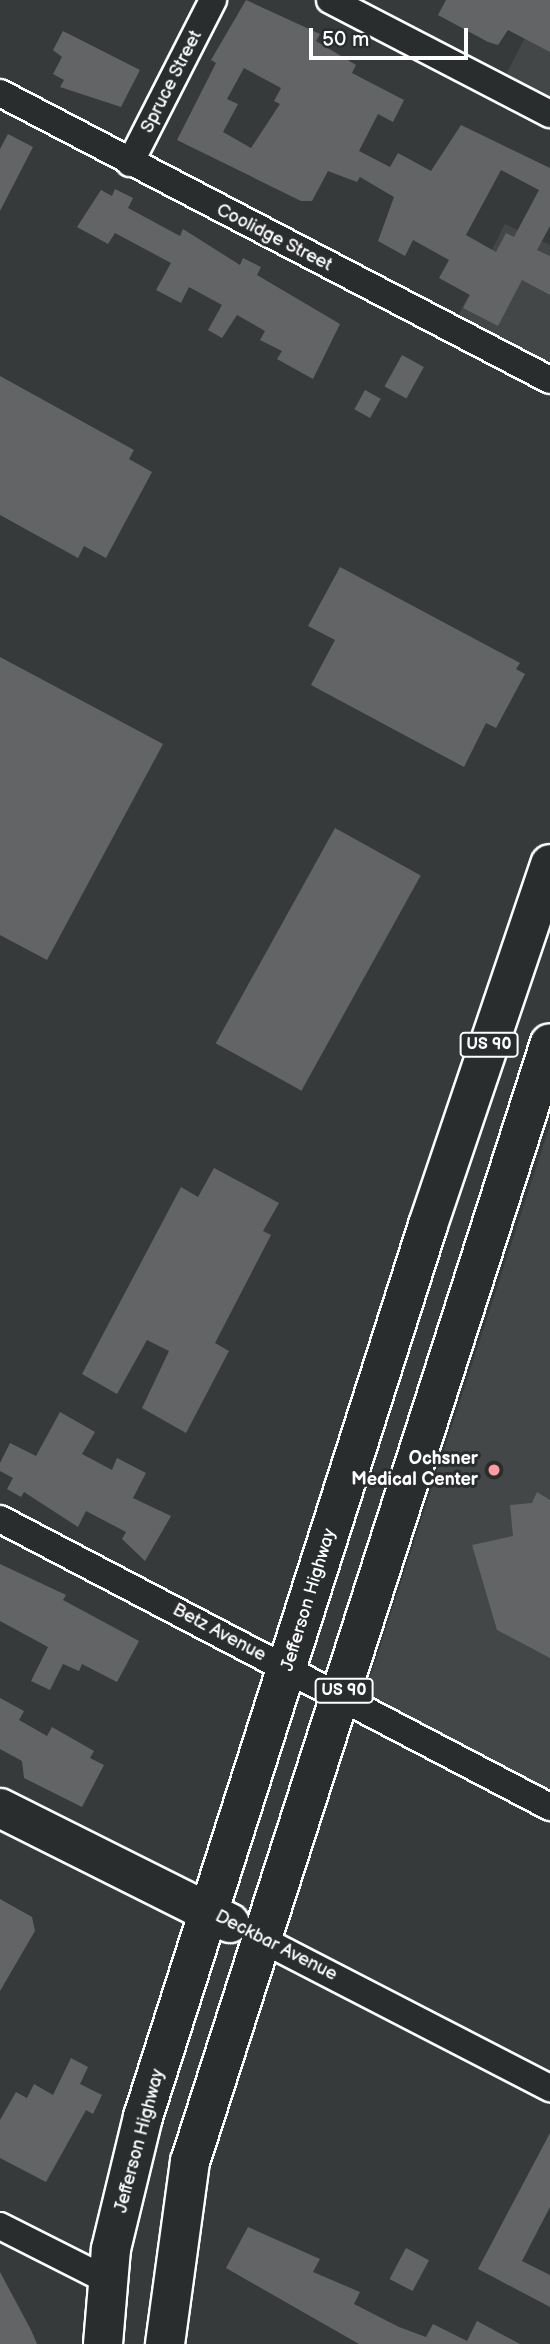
<!DOCTYPE html>
<html>
<head>
<meta charset="utf-8">
<style>
  body { margin:0 }
  #map { position:relative; width:550px; height:2344px; overflow:hidden; background:#373a3b; font-family:"Balsamiq Sans",sans-serif }
  div>[style] { position:absolute }
  .built>* { inset:0; background:#444748 }
  .building>* { inset:0; background:#636465; transform-origin:0 0 }
  .roads { filter:drop-shadow(2px 0 #fff) drop-shadow(-2px 0 #fff) drop-shadow(0 2px #fff) drop-shadow(0 -2px #fff) }
  .street>* { height:26px; margin:-13px; padding:0 13px; transform-origin:13px; border-radius:13px; background:#2a2d2e }
  .primary>* { height:38px; margin:-19px; padding:0 19px; transform-origin:19px; border-radius:19px; background:#2a2d2e }
  .dots>* { width:19px; height:19px; translate:-50% -50%; box-sizing:border-box; border:4px solid #2a2d2e; border-radius:50% }
  span { translate:-50% -50%; white-space:nowrap; text-align:center; line-height:1.15; -webkit-text-stroke:6px #2a2d2e; paint-order:stroke }
  .shield-label span { padding:2px 5px; background:#2a2d2e; border:2px solid; border-radius:5px; -webkit-text-stroke-width:0 }
  .shield-label { font-size:16px; color:#fff; font-weight:700 }
  .street-label { font-size:18px; color:#fff }
  .poi-label { font-size:18px; color:#fff; font-weight:700 }
  .right { translate:-100% -50%; text-align:right }
  .scale { position:absolute; left:309px; top:28px; width:159px; height:32px; box-sizing:border-box; border:4px solid #fff; border-top:0; padding-left:9px; font-size:21px; line-height:24px; white-space:nowrap; color:#fff; -webkit-text-stroke:5px #2a2d2e; paint-order:stroke }
</style>
</head>
<body>
<div id="map">
  <div class="built">
    <i style="clip-path:polygon(544px 0,550px 0,550px 98px,506px 75px)"></i>
    <i style="clip-path:polygon(505px 224px,550px 245px,550px 365px,457px 318px)"></i>
    <i style="clip-path:polygon(550px 1125px,550px 1794px,364px 1696px)"></i>
  </div>
  <div class="building">
    <i style="clip-path:polygon(evenodd,246px 0,320px 34px,316px 41px,356px 65px,352px 73px,404px 100px,393px 122px,378px 114px,359px 151px,390px 167px,398px 153px,431px 171px,461px 125px,550px 168px,550px 226px,537px 250px,550px 256px,550px 295px,522px 280px,498px 326px,463px 308px,470px 295px,439px 278px,449px 260px,413px 240px,405px 256px,378px 241px,394px 197px,360px 177px,357px 182px,328px 171px,312px 201px,301px 201px,177px 140px,216px 63px,211px 60px,246px 0,244px 68px,281px 88px,274px 101px,280px 104px,251px 148px,223px 132px,238px 104px,227px 99px,244px 68px,246px 0,501px 170px,539px 190px,514px 237px,506px 233px,496px 252px,466px 235px,501px 170px)"></i>
    <i style="clip-path:polygon(446px 0,550px 0,550px 52px,508px 30px,498px 45px,488px 42px,438px 15px)"></i>
    <i style="clip-path:polygon(63px 31px,140px 70px,121px 107px,60px 87px,64px 80px,53px 74px,62px 57px,53px 50px)"></i>
    <i style="clip-path:polygon(8px 134px,33px 147px,0 211px,0 149px)"></i>
    <i style="clip-path:polygon(115px 189px,133px 198px,128px 208px,180px 236px,183px 229px,240px 265px,243px 258px,261px 267px,257px 275px,340px 324px,313px 379px,277px 359px,282px 351px,260px 340px,265px 331px,237px 315px,222px 338px,208px 330px,222px 305px,189px 287px,181px 303px,156px 290px,171px 263px,115px 233px,108px 244px,77px 227px,101px 190px,112px 196px)"></i>
    <i style="left:402px;top:355px;width:25px;height:36px;rotate:29deg"></i>
    <i style="clip-path:polygon(0 376px,134px 450px,129px 459px,152px 472px,106px 558px,84px 546px,78px 558px,0 515px)"></i>
    <i style="left:365px;top:390px;width:18px;height:22px;rotate:29deg"></i>
    <i style="clip-path:polygon(340px 567px,520px 663px,516px 669px,525px 674px,496px 728px,486px 723px,464px 767px,311px 685px,335px 640px,308px 626px)"></i>
    <i style="clip-path:polygon(0 657px,163px 744px,47px 960px,0 935px)"></i>
    <i style="left:335px;top:828px;width:98px;height:246px;rotate:29deg"></i>
    <i style="clip-path:polygon(214px 1168px,279px 1203px,263px 1231px,271px 1235px,215px 1343px,229px 1351px,186px 1433px,142px 1408px,169px 1351px,147px 1340px,117px 1394px,82px 1374px,181px 1187px,198px 1197px)"></i>
    <i style="clip-path:polygon(60px 1412px,95px 1432px,82px 1454px,112px 1470px,117px 1458px,146px 1473px,133px 1498px,171px 1516px,145px 1561px,122px 1539px,126px 1532px,86px 1511px,78px 1527px,24px 1492px,21px 1497px,7px 1489px,13px 1478px,0 1471px,0 1463px,10px 1443px,36px 1456px)"></i>
    <i style="clip-path:polygon(537px 1492px,550px 1500px,550px 1658px,497px 1630px,472px 1545px,513px 1536px,510px 1505px,532px 1503px)"></i>
    <i style="clip-path:polygon(0 1564px,66px 1595px,63px 1600px,139px 1641px,117px 1682px,82px 1664px,79px 1671px,63px 1664px,50px 1690px,31px 1681px,48px 1647px,0 1621px)"></i>
    <i style="clip-path:polygon(0 1698px,24px 1711px,19px 1720px,47px 1736px,52px 1727px,94px 1751px,90px 1758px,104px 1765px,82px 1807px,24px 1778px,22px 1761px,0 1749px)"></i>
    <i style="clip-path:polygon(0 1899px,32px 1917px,35px 1931px,0 1991px)"></i>
    <i style="clip-path:polygon(71px 2058px,88px 2067px,80px 2084px,102px 2095px,93px 2114px,86px 2110px,46px 2182px,0 2158px,0 2120px,16px 2092px,27px 2098px,34px 2084px,53px 2095px)"></i>
    <i style="clip-path:polygon(550px 2133px,550px 2207px,522px 2261px,550px 2275px,550px 2307px,478px 2269px)"></i>
    <i style="clip-path:polygon(248px 2227px,320px 2259px,313px 2272px,360px 2292px,354px 2304px,399px 2327px,426px 2337px,433px 2324px,467px 2341px,477px 2321px,520px 2344px,359px 2344px,226px 2268px)"></i>
    <i style="left:406px;top:2248px;width:26px;height:35px;rotate:28deg"></i>
    <i style="clip-path:polygon(0 2272px,31px 2330px,37px 2344px,0 2344px)"></i>
  </div>
  <div class="roads">
    <div class="street">
      <i style="left:330px;top:0;width:248px;rotate:27.4deg"></i>
      <i style="left:0;top:93px;width:620px;rotate:27.56deg"></i>
      <i style="left:130px;top:163px;width:183px;rotate:-63deg"></i>
      <i style="left:0;top:1519px;width:621px;rotate:27.64deg"></i>
      <i style="left:257px;top:1937px;width:330px;rotate:27.3deg"></i>
      <i style="left:0;top:2226px;width:120px;rotate:26.8deg"></i>
    </div>
    <div class="primary">
      <i style="left:0;top:1808px;width:257px;rotate:26.6deg"></i>
      <i style="left:103px;top:2344px;width:95px;rotate:-85.2deg"></i>
      <i style="left:111px;top:2249px;width:136px;rotate:-76.4deg"></i>
      <i style="left:143px;top:2117px;width:936px;rotate:-72.28deg"></i>
      <i style="left:428px;top:1225px;width:381px;rotate:-71.3deg"></i>
      <i style="left:165px;top:2344px;width:184px;rotate:-82.2deg"></i>
      <i style="left:190px;top:2162px;width:1175px;rotate:-72.17deg"></i>
    </div>
  </div>
  <div class="dots">
    <i style="left:494px;top:1470px;background:#ff9aa2"></i>
  </div>
  <div class="shield-label">
    <span style="left:489px;top:1045px">US 90</span>
    <span style="left:344px;top:1691px">US 90</span>
  </div>
  <div class="street-label">
    <span style="left:172px;top:82px;rotate:-63deg">Spruce Street</span>
    <span style="left:274px;top:238px;rotate:27deg">Coolidge Street</span>
    <span style="left:309px;top:1600px;rotate:-73deg">Jefferson Highway</span>
    <span style="left:219px;top:1633px;rotate:28deg">Betz Avenue</span>
    <span style="left:276px;top:1946px;rotate:27deg">Deckbar Avenue</span>
    <span style="left:140px;top:2141px;rotate:-75deg">Jefferson Highway</span>
  </div>
  <div class="poi-label">
    <span class="right" style="left:478px;top:1470px">Ochsner<br>Medical Center</span>
  </div>
  <div class="scale">50 m</div>
</div>
</body>
</html>
